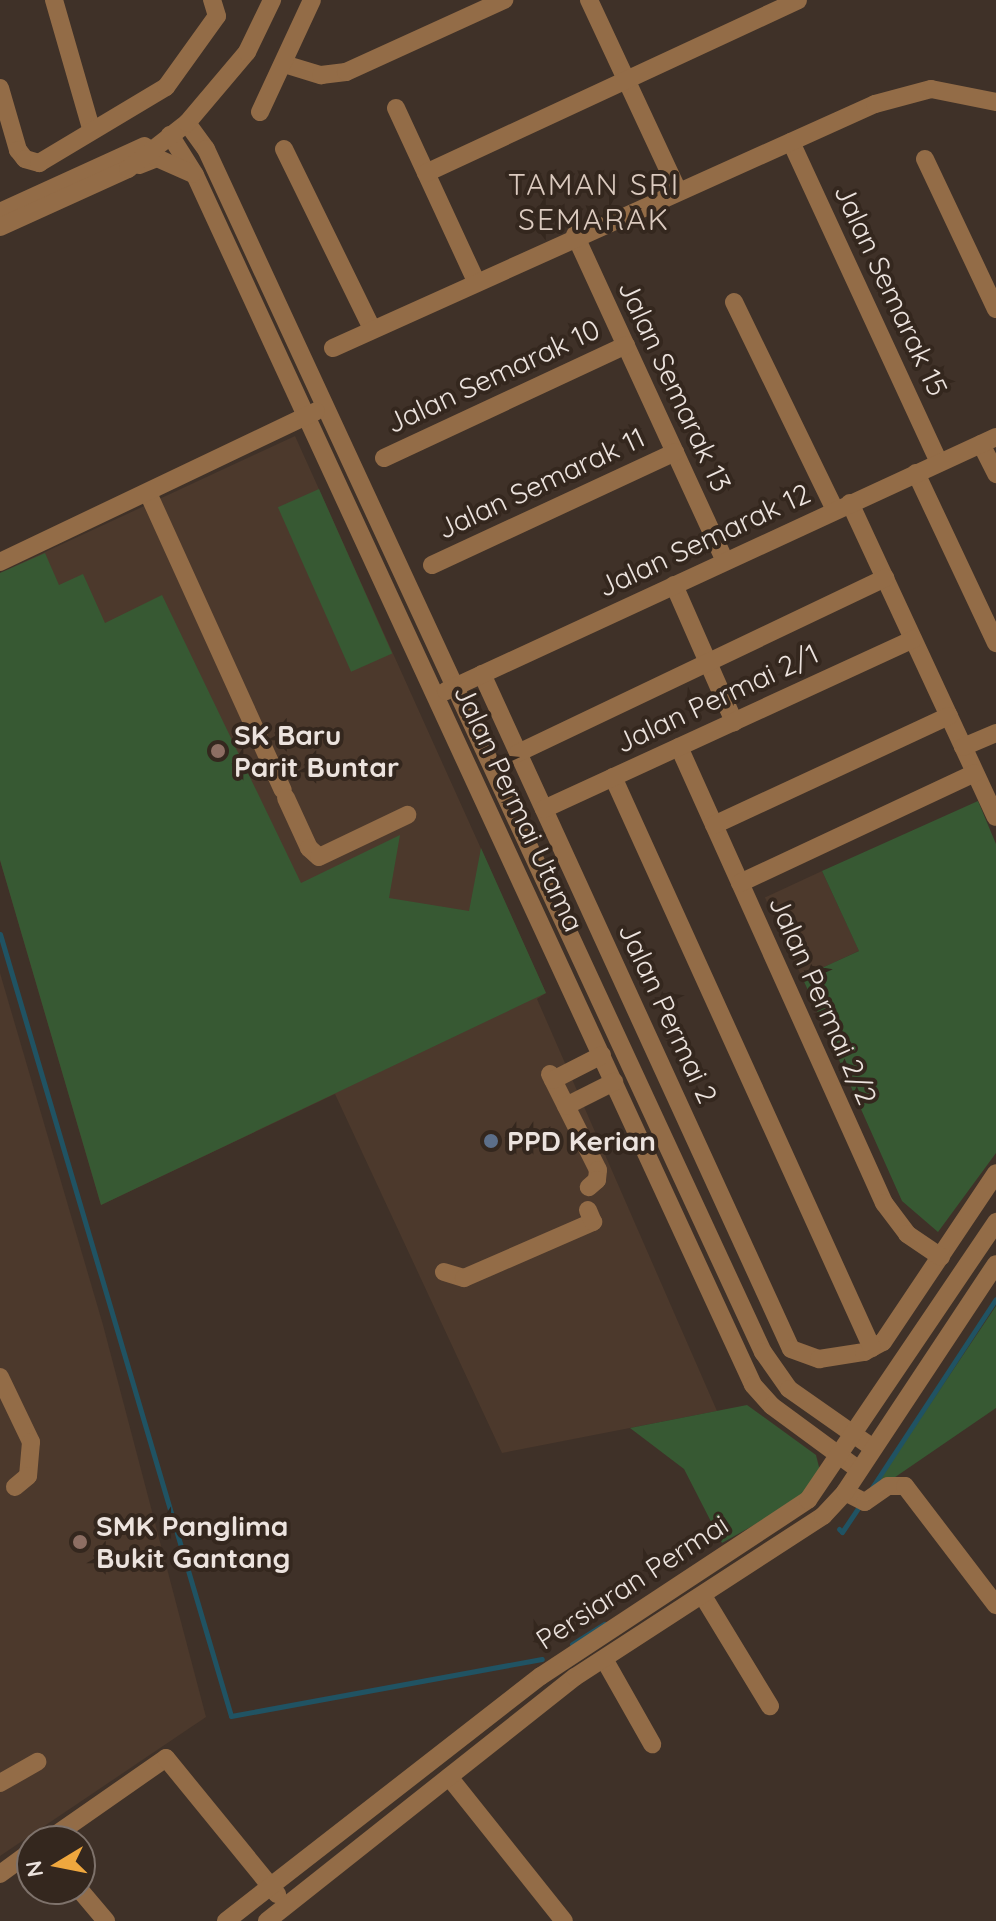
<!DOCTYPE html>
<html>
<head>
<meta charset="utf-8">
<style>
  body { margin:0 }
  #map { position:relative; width:996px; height:1921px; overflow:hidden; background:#3f3128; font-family:Quicksand,sans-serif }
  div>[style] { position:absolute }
  .built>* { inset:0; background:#4c392c; transform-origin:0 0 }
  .green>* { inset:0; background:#375933; transform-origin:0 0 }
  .stream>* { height:5px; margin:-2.5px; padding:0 2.5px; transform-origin:2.5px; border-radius:2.5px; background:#205363 }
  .minor>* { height:18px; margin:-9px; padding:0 9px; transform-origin:9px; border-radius:9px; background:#936c47 }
  .dots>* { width:22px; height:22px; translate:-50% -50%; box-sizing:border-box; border:4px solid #34271e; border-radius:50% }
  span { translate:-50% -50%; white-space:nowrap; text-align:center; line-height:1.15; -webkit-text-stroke:8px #34271e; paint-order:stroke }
  .street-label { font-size:28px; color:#ece3de }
  .poi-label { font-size:28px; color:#ece3de; font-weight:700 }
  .left { translate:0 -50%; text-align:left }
  .neighbourhood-label { font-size:30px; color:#dbcabf; letter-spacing:2px }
  .north { position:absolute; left:16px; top:1825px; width:80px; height:80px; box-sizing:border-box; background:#34271e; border:2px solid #7e726b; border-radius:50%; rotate:260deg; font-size:22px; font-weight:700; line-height:32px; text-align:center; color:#ece3de }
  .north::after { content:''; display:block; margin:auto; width:28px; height:36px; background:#efa73e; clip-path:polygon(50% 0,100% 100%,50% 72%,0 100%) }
</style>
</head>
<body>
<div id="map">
  <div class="built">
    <i style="clip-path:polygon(295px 436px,546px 993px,537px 999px,717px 1411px,502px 1453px,335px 1094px,101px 1205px,0 860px,0 573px)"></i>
    <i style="left:822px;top:871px;width:88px;height:63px;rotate:65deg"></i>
    <i style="clip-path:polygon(0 973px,103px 1325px,206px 1717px,0 1856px)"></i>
  </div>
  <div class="green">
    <i style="left:319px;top:489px;width:180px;height:45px;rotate:66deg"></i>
    <i style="clip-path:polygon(45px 553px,59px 585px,83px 574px,105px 623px,162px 595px,301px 883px,400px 835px,389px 898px,469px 911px,481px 848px,546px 993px,101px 1205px,0 860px,0 573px)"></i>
    <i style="clip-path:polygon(978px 801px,996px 844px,996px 1153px,938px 1232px,902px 1201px,802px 977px,859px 951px,822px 871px)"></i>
    <i style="clip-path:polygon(996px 1306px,996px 1408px,869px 1495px)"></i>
    <i style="clip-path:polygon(747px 1405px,816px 1455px,821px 1475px,804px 1497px,722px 1543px,684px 1469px,630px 1428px)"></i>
  </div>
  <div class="stream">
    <i style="left:0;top:934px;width:815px;rotate:73.54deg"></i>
    <i style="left:231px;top:1716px;width:316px;rotate:-10.4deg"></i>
    <i style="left:871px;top:1489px;width:227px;rotate:-56.7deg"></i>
    <i style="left:839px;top:1529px;width:4px;rotate:45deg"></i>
    <i style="left:842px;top:1532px;width:32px;rotate:-56deg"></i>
    <i style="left:572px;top:1644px;width:38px;rotate:-32deg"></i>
  </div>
  <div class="minor">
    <i style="left:54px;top:0;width:133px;rotate:73.9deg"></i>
    <i style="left:589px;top:0;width:211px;rotate:65deg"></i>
    <i style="left:284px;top:64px;width:39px;rotate:17deg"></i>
    <i style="left:321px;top:75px;width:25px;rotate:-7deg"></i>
    <i style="left:346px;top:72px;width:174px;rotate:-24.5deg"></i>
    <i style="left:0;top:88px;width:65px;rotate:73.8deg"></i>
    <i style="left:18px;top:150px;width:11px;rotate:52deg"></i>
    <i style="left:25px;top:159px;width:15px;rotate:16deg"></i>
    <i style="left:39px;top:163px;width:148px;rotate:-30.9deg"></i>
    <i style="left:166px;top:87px;width:87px;rotate:-54.3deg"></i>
    <i style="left:217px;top:16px;width:17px;rotate:-107deg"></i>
    <i style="left:396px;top:108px;width:191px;rotate:65.2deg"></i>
    <i style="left:260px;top:112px;width:123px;rotate:-65.1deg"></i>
    <i style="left:187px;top:123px;width:32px;rotate:54deg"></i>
    <i style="left:206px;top:149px;width:1326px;rotate:65.16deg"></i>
    <i style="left:763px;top:1352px;width:45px;rotate:54.9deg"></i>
    <i style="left:789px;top:1389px;width:103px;rotate:35.1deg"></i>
    <i style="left:170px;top:135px;width:47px;rotate:58deg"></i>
    <i style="left:195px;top:175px;width:1332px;rotate:65.24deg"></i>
    <i style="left:753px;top:1385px;width:28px;rotate:48deg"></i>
    <i style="left:772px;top:1406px;width:108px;rotate:36.3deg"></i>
    <i style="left:791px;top:142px;width:353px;rotate:65.2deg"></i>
    <i style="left:284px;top:149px;width:200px;rotate:63.9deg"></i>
    <i style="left:925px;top:159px;width:166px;rotate:64.7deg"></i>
    <i style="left:139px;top:165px;width:19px;rotate:-21deg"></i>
    <i style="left:157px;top:158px;width:39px;rotate:24deg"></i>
    <i style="left:426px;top:173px;width:410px;rotate:-24.9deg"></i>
    <i style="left:0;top:212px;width:159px;rotate:-24.5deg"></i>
    <i style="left:0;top:227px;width:141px;rotate:-24.4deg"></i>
    <i style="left:128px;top:169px;width:75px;rotate:-37.9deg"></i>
    <i style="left:187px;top:123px;width:93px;rotate:-49.8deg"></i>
    <i style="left:247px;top:52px;width:58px;rotate:-64.3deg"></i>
    <i style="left:575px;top:235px;width:359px;rotate:65.3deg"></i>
    <i style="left:734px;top:302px;width:231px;rotate:64.1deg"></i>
    <i style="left:333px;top:348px;width:594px;rotate:-24.24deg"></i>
    <i style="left:875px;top:104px;width:58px;rotate:-15deg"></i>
    <i style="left:931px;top:89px;width:66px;rotate:11.3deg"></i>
    <i style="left:981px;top:444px;width:34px;rotate:63deg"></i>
    <i style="left:384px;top:458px;width:267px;rotate:-25deg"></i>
    <i style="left:916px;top:473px;width:188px;rotate:64.8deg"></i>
    <i style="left:148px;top:493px;width:326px;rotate:65.6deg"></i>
    <i style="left:850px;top:503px;width:346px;rotate:65.1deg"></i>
    <i style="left:0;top:562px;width:350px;rotate:-25.5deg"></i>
    <i style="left:432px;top:565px;width:268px;rotate:-24.9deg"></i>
    <i style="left:674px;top:585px;width:150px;rotate:66.3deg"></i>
    <i style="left:482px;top:674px;width:742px;rotate:65.4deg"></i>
    <i style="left:791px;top:1349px;width:30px;rotate:20deg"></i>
    <i style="left:819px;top:1359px;width:46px;rotate:-8.8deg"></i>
    <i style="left:864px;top:1352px;width:21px;rotate:-28deg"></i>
    <i style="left:883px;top:1342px;width:203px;rotate:-56.2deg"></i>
    <i style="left:446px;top:691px;width:606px;rotate:-24.79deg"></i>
    <i style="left:679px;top:747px;width:500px;rotate:65.8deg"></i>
    <i style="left:884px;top:1203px;width:39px;rotate:53deg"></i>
    <i style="left:907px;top:1234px;width:41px;rotate:34.1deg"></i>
    <i style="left:963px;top:747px;width:36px;rotate:-23deg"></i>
    <i style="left:518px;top:753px;width:407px;rotate:-25.5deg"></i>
    <i style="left:613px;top:777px;width:627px;rotate:65.6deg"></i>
    <i style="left:286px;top:798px;width:55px;rotate:65.3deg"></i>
    <i style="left:309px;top:848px;width:13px;rotate:42deg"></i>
    <i style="left:319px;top:857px;width:98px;rotate:-25.5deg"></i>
    <i style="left:544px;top:809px;width:406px;rotate:-24.7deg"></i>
    <i style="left:714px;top:825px;width:259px;rotate:-24.9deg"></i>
    <i style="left:740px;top:883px;width:259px;rotate:-25.1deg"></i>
    <i style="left:550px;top:1074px;width:107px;rotate:63.4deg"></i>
    <i style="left:598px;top:1170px;width:10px;rotate:96deg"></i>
    <i style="left:597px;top:1180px;width:11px;rotate:139deg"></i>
    <i style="left:553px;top:1080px;width:55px;rotate:-27deg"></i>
    <i style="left:566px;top:1106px;width:54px;rotate:-26.6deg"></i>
    <i style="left:444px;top:1272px;width:21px;rotate:17deg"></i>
    <i style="left:464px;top:1278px;width:141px;rotate:-23.5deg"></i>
    <i style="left:593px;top:1222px;width:13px;rotate:-113deg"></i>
    <i style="left:0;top:1377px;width:72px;rotate:64.5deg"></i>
    <i style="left:31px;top:1442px;width:34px;rotate:95deg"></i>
    <i style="left:28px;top:1476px;width:17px;rotate:140deg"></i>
    <i style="left:845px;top:1492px;width:22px;rotate:27deg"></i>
    <i style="left:865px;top:1502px;width:28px;rotate:-35deg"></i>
    <i style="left:888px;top:1486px;width:17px"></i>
    <i style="left:905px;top:1486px;width:150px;rotate:52.6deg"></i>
    <i style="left:703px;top:1596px;width:129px;rotate:58.7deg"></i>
    <i style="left:604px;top:1659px;width:98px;rotate:60.5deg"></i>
    <i style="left:449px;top:1777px;width:184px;rotate:51.4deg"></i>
    <i style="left:0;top:1783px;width:43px;rotate:-29.6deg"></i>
    <i style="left:47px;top:1841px;width:145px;rotate:-34.9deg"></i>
    <i style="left:166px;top:1758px;width:176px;rotate:50.8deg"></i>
    <i style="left:0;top:1874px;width:39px;rotate:-36deg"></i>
    <i style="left:79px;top:1889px;width:42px;rotate:49.8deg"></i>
    <i style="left:226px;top:1921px;width:399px;rotate:-37.9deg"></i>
    <i style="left:541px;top:1676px;width:320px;rotate:-33.4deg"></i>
    <i style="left:808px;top:1500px;width:336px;rotate:-55.9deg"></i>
    <i style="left:267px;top:1921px;width:393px;rotate:-38.4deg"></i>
    <i style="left:575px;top:1677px;width:296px;rotate:-33deg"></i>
    <i style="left:823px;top:1516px;width:33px;rotate:-47deg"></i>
    <i style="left:845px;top:1492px;width:273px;rotate:-56.5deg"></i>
  </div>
  <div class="dots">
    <i style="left:218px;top:751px;background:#8d6e63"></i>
    <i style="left:491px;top:1141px;background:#5c6f8a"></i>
    <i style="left:80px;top:1542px;background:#8d6e63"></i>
  </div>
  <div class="street-label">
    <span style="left:891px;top:290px;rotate:65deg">Jalan Semarak 15</span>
    <span style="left:493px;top:376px;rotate:-25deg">Jalan Semarak 10</span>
    <span style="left:675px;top:386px;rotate:65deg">Jalan Semarak 13</span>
    <span style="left:541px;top:483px;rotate:-25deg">Jalan Semarak 11</span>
    <span style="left:704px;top:540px;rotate:-25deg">Jalan Semarak 12</span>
    <span style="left:717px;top:698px;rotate:-25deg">Jalan Permai 2/1</span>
    <span style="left:519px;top:808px;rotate:65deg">Jalan Permai Utama</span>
    <span style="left:823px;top:1000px;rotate:66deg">Jalan Permai 2/2</span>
    <span style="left:668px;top:1013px;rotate:65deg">Jalan Permai 2</span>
    <span style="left:632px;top:1582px;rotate:-33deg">Persiaran Permai</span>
  </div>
  <div class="poi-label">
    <span class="left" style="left:234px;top:751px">SK Baru<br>Parit Buntar</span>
    <span class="left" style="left:507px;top:1141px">PPD Kerian</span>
    <span class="left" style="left:96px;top:1542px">SMK Panglima<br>Bukit Gantang</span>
  </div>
  <div class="neighbourhood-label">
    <span style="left:594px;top:201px">TAMAN SRI<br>SEMARAK</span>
  </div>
  <div class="north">N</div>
</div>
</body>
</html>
